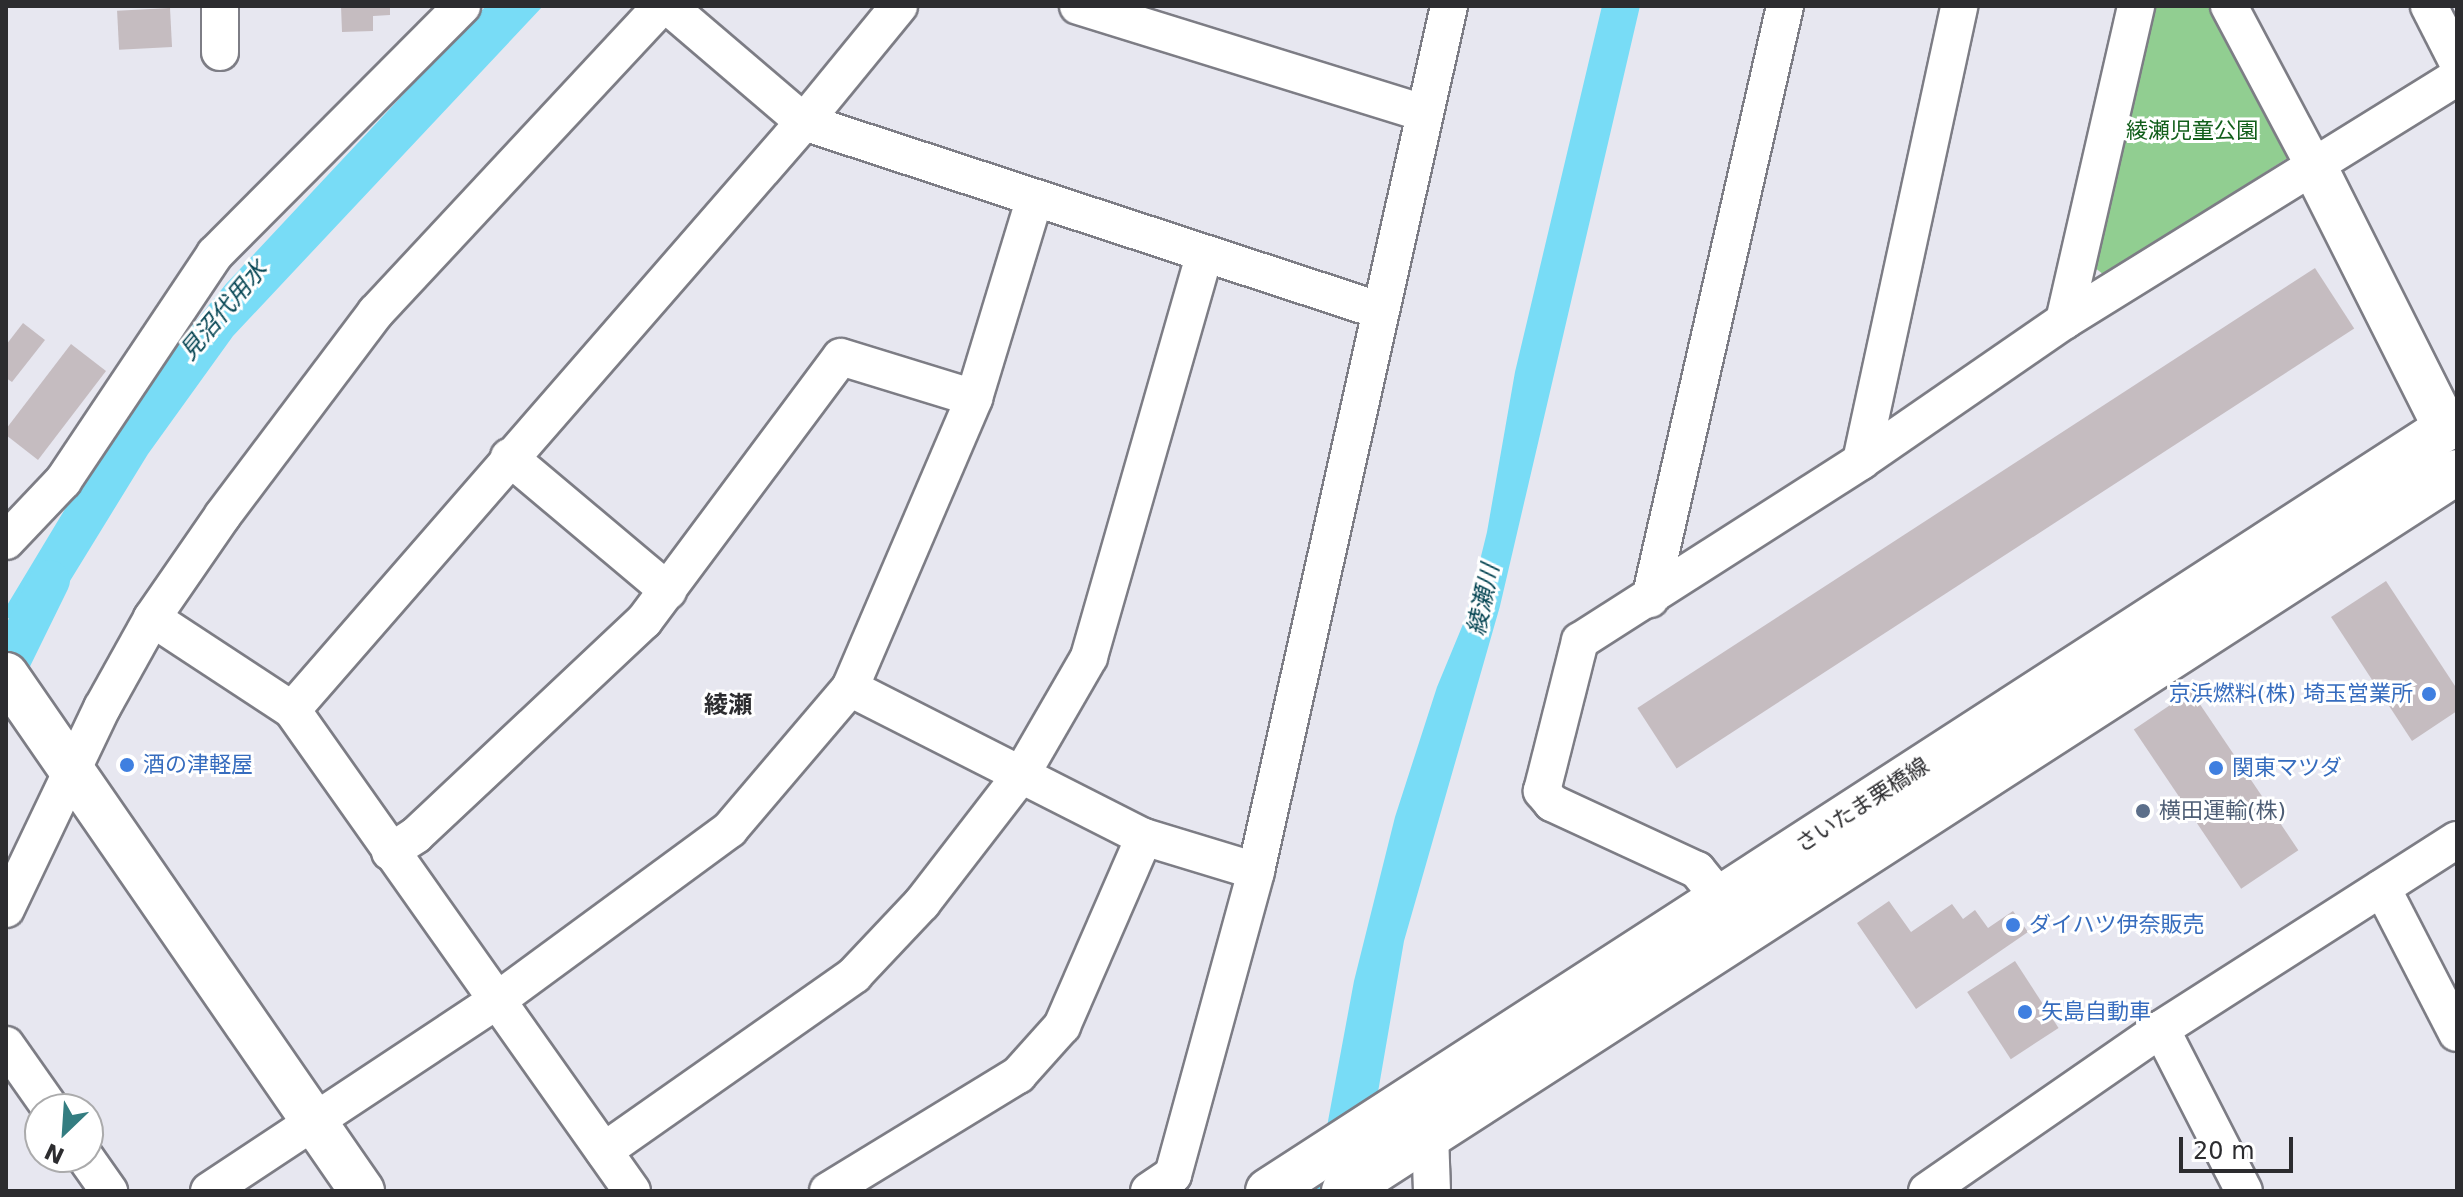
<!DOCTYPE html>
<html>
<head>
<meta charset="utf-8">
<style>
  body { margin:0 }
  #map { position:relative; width:2463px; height:1197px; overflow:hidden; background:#e7e7f0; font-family:"DejaVu Sans","Noto Sans JP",sans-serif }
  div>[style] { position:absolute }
  .green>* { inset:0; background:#91ce91 }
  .water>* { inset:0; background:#78dcf6 }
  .canal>* { height:40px; margin:-20px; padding:0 20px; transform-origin:20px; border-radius:20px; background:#78dcf6 }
  .building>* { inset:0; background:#c5bcc0; transform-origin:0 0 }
  .roads { filter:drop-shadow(2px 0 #7d7d85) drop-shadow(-2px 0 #7d7d85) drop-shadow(0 2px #7d7d85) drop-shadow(0 -2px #7d7d85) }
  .minor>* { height:36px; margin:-18px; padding:0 18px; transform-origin:18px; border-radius:18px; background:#fff }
  .tertiary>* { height:44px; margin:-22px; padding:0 22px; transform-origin:22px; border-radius:22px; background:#fff }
  .primary>* { height:44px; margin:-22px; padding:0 22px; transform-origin:22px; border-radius:22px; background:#fff }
  .dots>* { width:22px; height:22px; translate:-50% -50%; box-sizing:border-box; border:4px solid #fff; border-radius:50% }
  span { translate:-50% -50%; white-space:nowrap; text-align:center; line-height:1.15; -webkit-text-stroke:6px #fff; paint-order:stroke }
  .park-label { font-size:22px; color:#125f1b }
  .shop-label { font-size:22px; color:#366cbe }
  .right { translate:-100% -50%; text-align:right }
  .left { translate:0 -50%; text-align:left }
  .street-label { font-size:22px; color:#2c2c2f }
  .service-label { font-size:22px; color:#4e5e75 }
  .water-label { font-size:24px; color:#054553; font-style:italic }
  .neighbourhood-label { font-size:24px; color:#2c2c2f; font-weight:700 }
  .frame { position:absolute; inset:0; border:8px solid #2c2c2f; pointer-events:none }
  .north { position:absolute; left:24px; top:1093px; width:80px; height:80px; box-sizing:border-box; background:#fff; border:2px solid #ababac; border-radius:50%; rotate:205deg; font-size:22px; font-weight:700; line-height:32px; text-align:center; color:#2c2c2f }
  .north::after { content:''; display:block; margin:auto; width:28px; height:36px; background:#347d81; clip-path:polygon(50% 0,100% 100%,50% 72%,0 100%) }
  .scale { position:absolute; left:2179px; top:1137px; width:114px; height:36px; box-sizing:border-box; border:4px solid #2c2c2f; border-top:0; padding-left:10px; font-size:24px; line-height:28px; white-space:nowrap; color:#2c2c2f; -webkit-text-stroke:6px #fff; paint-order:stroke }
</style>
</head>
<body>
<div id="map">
  <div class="green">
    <i style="clip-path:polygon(2144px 6px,2211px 6px,2289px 157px,2104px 275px,2089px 263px)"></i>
  </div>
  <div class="water">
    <i style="clip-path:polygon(486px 6px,543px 6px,233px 336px,148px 454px,38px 633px,6px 617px,6px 607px,112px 431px,168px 356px,226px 284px)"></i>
    <i style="clip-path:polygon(1602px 6px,1640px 6px,1500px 606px,1404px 941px,1361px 1191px,1315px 1191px,1354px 981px,1395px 817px,1437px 687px,1466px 617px,1487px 532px,1515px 372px)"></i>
  </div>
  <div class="canal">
    <i style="left:6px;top:670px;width:100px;rotate:-63.9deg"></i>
  </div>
  <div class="building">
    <i style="clip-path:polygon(341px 6px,390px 6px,390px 15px,373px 16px,373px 31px,342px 32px)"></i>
    <i style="left:170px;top:8px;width:39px;height:53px;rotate:87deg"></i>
    <i style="left:2315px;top:268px;width:72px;height:808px;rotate:57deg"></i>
    <i style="clip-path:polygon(23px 323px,45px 340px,12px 382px,6px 378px,6px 345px)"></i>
    <i style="clip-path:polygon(71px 344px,106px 371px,38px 460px,6px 435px,6px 429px)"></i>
    <i style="clip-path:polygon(2386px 581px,2457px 689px,2457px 711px,2412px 741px,2331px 617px)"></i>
    <i style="left:2191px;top:691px;width:192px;height:69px;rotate:56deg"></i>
    <i style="clip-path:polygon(1889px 901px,1911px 932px,1952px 904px,1963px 919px,1975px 910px,1988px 928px,2013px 911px,2028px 932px,1916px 1009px,1857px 923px)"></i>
    <i style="left:2015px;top:961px;width:80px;height:57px;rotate:57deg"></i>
  </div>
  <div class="roads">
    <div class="minor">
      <i style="left:220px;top:6px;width:46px;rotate:90deg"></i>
      <i style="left:668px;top:6px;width:179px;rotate:40.5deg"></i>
      <i style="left:804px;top:122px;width:604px;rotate:18.13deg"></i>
      <i style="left:1078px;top:6px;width:362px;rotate:17.2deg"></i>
      <i style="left:2229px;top:6px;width:181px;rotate:62deg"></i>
      <i style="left:2429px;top:6px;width:62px;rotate:63deg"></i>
      <i style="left:2064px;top:321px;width:323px;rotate:-77.1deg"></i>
      <i style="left:509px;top:457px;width:208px;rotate:40.1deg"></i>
      <i style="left:1861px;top:461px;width:465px;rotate:-77.8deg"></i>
      <i style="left:6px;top:541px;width:83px;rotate:-46.5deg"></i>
      <i style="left:63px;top:481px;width:273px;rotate:-56.2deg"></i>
      <i style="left:215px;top:254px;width:350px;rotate:-45.1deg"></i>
      <i style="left:1650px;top:599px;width:608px;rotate:-77.17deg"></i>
      <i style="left:152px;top:618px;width:168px;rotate:33.3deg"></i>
      <i style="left:292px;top:710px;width:589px;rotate:54.75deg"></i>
      <i style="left:850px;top:688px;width:330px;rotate:26.9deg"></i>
      <i style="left:1144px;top:837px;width:117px;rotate:16.9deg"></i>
      <i style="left:292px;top:710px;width:780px;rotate:-48.95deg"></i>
      <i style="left:804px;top:122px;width:150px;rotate:-50.7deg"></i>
      <i style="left:390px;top:852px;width:31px;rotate:-33deg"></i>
      <i style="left:416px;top:835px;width:313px;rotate:-43.2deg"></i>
      <i style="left:644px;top:621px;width:329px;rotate:-53.3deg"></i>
      <i style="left:841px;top:357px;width:139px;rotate:17.1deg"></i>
      <i style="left:2382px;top:888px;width:163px;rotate:62.7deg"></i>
      <i style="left:1719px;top:897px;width:35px;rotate:-129deg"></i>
      <i style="left:1697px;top:870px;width:160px;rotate:-155.2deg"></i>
      <i style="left:1552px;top:803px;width:16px;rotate:-130deg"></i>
      <i style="left:1542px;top:791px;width:155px;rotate:-75.8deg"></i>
      <i style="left:1580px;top:641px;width:334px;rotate:-32.6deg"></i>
      <i style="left:1861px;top:461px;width:247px;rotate:-34.6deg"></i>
      <i style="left:2064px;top:321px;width:463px;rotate:-31.8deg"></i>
      <i style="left:6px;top:909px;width:223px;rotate:-64.5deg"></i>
      <i style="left:102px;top:708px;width:103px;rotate:-60.9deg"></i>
      <i style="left:152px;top:618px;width:125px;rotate:-55.4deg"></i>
      <i style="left:223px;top:515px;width:254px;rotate:-53deg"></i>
      <i style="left:376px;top:312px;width:418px;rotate:-47deg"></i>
      <i style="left:2161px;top:1029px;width:182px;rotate:62.9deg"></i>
      <i style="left:6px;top:1045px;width:78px;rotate:54.9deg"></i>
      <i style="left:1430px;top:1134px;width:57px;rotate:88deg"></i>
      <i style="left:604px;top:1151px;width:306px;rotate:-35.1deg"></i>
      <i style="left:854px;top:975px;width:99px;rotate:-46.6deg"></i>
      <i style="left:922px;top:903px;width:162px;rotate:-52.3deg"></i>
      <i style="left:1021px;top:775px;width:136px;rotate:-60deg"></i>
      <i style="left:1089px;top:657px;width:418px;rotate:-74deg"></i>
      <i style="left:85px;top:1157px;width:42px;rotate:54.8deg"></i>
      <i style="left:209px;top:1191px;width:344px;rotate:-33.5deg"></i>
      <i style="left:496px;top:1001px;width:290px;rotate:-36.3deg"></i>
      <i style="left:730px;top:829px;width:185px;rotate:-49.6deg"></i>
      <i style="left:850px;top:688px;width:315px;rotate:-66.8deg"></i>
      <i style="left:974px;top:398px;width:206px;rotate:-73.1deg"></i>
      <i style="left:828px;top:1191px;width:223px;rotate:-31.4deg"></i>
      <i style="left:1018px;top:1075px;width:66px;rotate:-48.1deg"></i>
      <i style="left:1062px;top:1026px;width:206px;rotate:-66.5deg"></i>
      <i style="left:1149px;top:1191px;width:29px;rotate:-34deg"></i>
      <i style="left:1173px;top:1175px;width:315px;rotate:-74.7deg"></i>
      <i style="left:1256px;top:871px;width:886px;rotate:-77.42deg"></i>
      <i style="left:1927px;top:1191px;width:285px;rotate:-34.7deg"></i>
      <i style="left:2161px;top:1029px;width:351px;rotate:-32.6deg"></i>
    </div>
    <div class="tertiary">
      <i style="left:2314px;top:166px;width:294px;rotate:63.3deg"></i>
      <i style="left:6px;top:675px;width:627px;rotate:55.4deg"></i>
    </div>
    <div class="primary">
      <i style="left:1268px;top:1191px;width:1417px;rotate:-32.93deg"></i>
      <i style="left:1344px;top:1191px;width:1325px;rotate:-32.86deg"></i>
    </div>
  </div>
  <div class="dots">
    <i style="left:2429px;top:694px;background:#3f7fe0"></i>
    <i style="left:127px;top:765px;background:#3f7fe0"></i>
    <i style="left:2216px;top:768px;background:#3f7fe0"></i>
    <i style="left:2143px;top:811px;background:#5c6f8a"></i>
    <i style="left:2013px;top:925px;background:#3f7fe0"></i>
    <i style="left:2025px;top:1012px;background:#3f7fe0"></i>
  </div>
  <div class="park-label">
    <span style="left:2192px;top:131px">綾瀬児童公園</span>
  </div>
  <div class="shop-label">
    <span class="right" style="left:2413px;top:694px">京浜燃料(株) 埼玉営業所</span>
    <span class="left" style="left:143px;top:765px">酒の津軽屋</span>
    <span class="left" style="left:2232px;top:768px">関東マツダ</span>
    <span class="left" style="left:2029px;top:925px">ダイハツ伊奈販売</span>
    <span class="left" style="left:2041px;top:1012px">矢島自動車</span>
  </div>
  <div class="street-label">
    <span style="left:1862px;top:805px;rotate:-33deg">さいたま栗橋線</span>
  </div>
  <div class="service-label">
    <span class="left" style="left:2159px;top:811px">横田運輸(株)</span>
  </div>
  <div class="water-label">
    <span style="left:224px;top:311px;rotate:-50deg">見沼代用水</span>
    <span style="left:1484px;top:600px;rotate:-78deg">綾瀬川</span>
  </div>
  <div class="neighbourhood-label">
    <span style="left:728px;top:706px">綾瀬</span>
  </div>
  <div class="frame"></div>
  <div class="north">N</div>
  <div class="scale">20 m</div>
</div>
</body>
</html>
